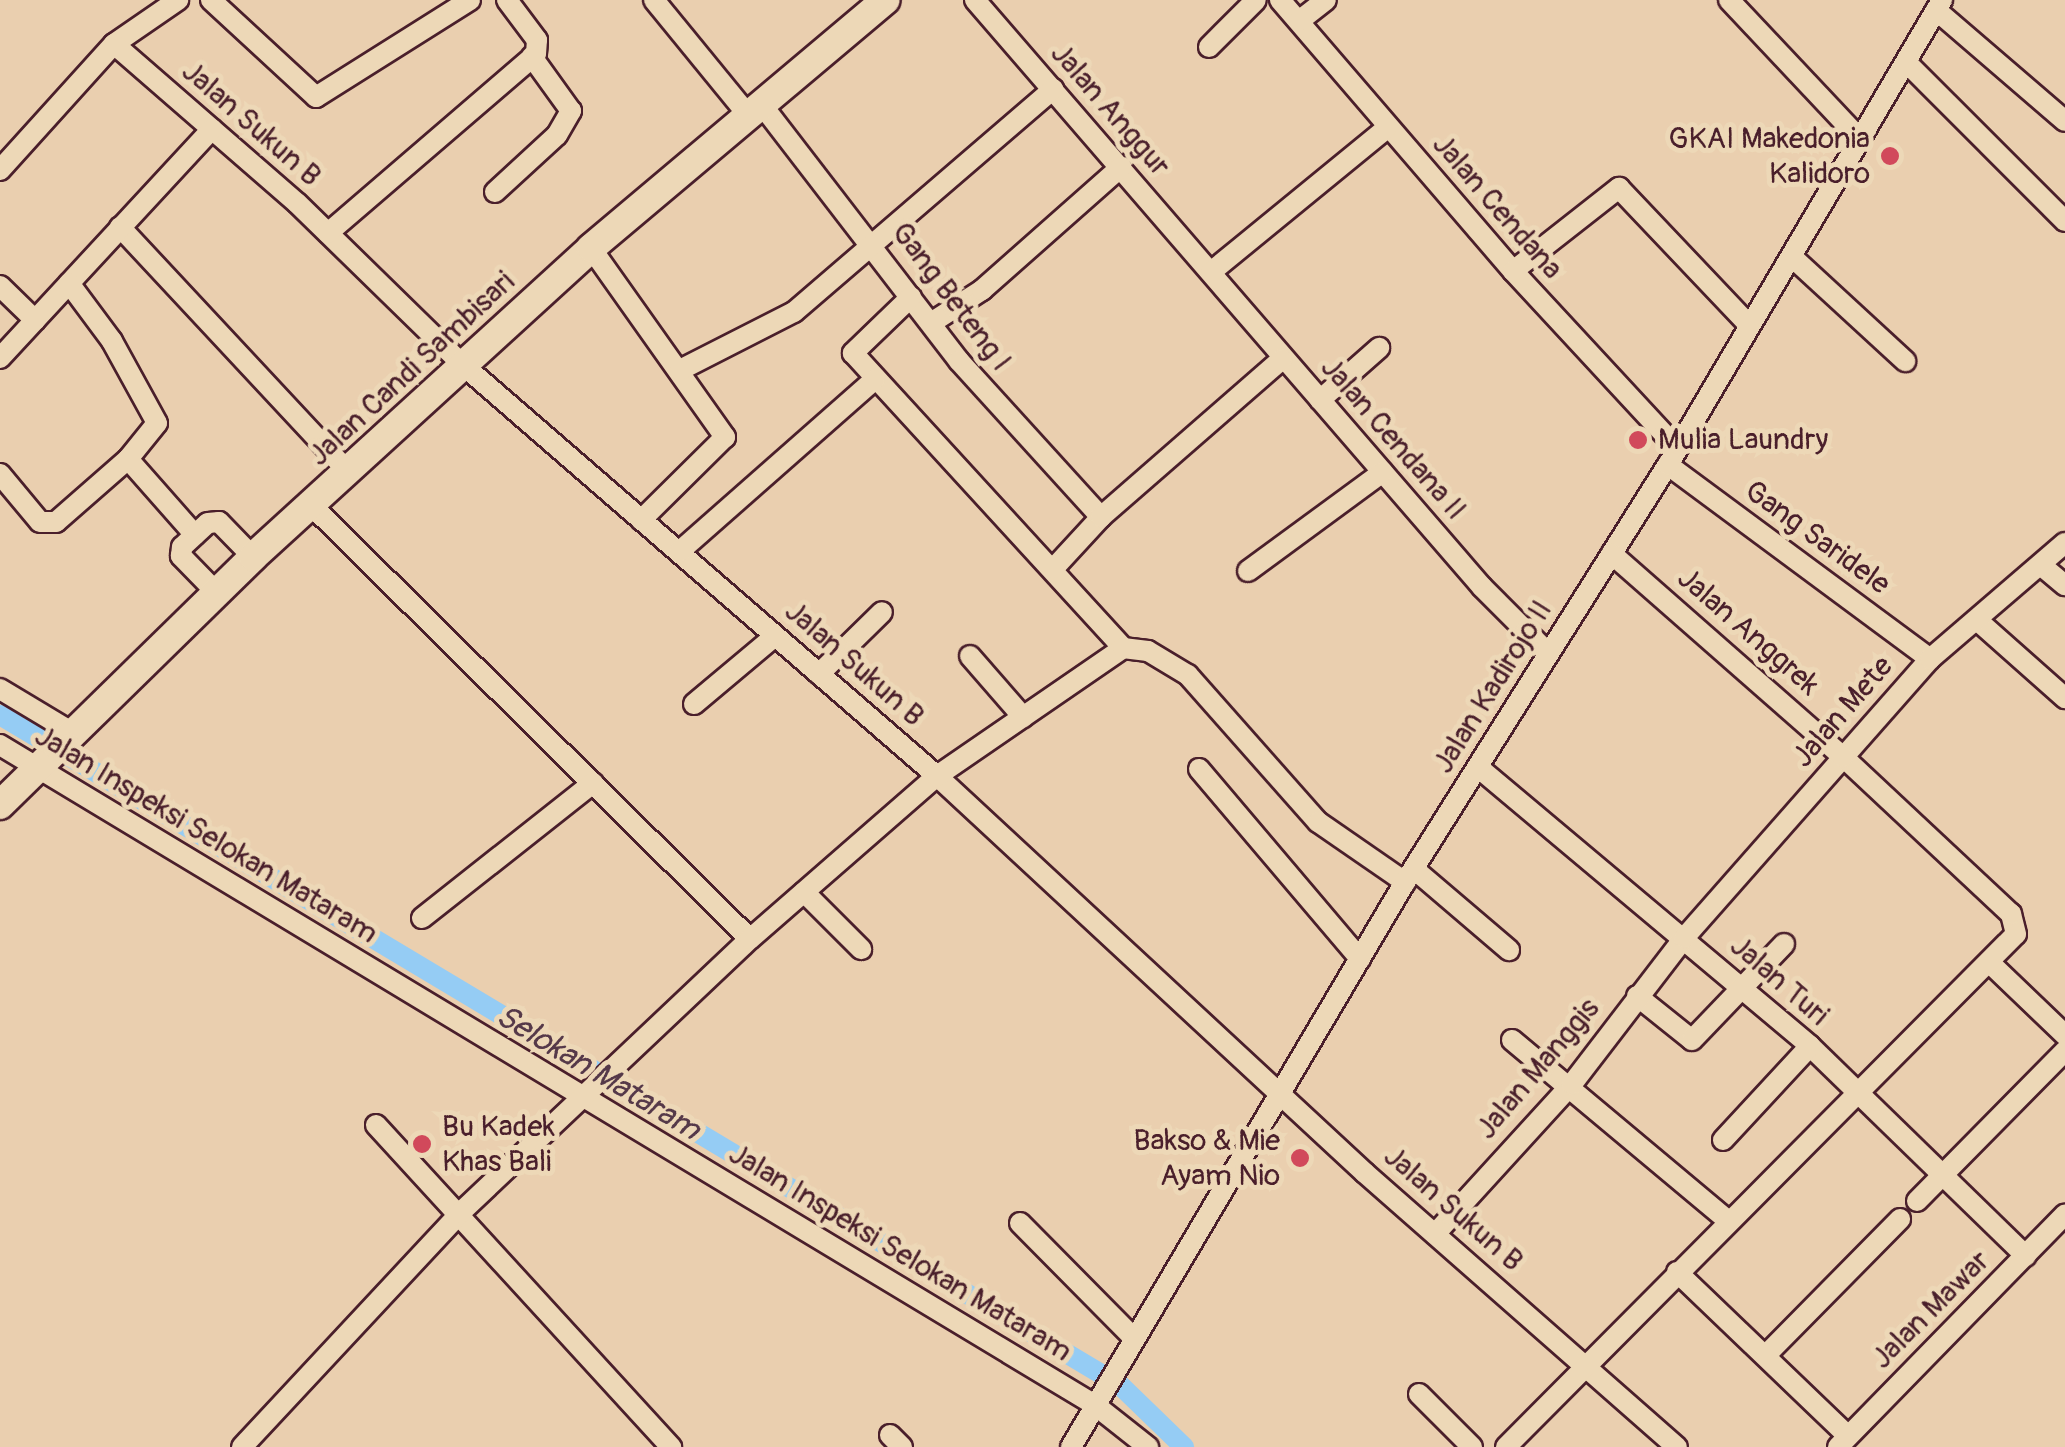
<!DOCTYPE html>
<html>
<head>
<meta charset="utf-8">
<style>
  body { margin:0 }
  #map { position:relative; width:2065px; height:1447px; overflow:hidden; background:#eacfaf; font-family:Pangolin,sans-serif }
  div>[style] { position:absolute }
  .canal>* { height:20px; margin:-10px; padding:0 10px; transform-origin:10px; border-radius:10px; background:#95ccf4 }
  .roads { filter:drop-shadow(2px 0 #4a1f2b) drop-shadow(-2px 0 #4a1f2b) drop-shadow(0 2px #4a1f2b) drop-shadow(0 -2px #4a1f2b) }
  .street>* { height:20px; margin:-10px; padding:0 10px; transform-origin:10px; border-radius:10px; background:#edd8b7 }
  .secondary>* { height:28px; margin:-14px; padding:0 14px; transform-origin:14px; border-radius:14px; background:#edd8b7 }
  .dots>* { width:28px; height:28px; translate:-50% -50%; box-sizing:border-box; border:5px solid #edd8b7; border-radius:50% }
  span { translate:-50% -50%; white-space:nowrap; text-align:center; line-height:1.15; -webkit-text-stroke:10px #edd8b7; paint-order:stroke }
  .street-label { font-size:30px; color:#4a1f2b }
  .poi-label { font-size:30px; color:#4a1f2b }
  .right { translate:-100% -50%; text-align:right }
  .left { translate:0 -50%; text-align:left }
  .water-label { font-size:32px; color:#553949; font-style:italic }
</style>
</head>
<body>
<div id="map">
  <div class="canal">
    <i style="left:0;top:715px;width:1306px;rotate:30.9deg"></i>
    <i style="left:1121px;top:1386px;width:88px;rotate:44.1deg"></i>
  </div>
  <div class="roads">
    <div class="street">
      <i style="left:211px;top:0;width:143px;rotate:42.7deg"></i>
      <i style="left:316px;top:97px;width:182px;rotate:-32.2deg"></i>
      <i style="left:654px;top:0;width:150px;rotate:50.7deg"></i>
      <i style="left:975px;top:0;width:776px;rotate:49.18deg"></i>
      <i style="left:1482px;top:587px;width:93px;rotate:45deg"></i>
      <i style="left:1280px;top:0;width:357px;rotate:49.3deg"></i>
      <i style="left:1513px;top:271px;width:241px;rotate:47.2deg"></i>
      <i style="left:1729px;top:0;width:188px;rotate:46.7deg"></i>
      <i style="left:1936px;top:10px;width:170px;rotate:40.7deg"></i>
      <i style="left:1299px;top:21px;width:34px;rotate:-38deg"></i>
      <i style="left:114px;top:44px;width:78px;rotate:-34.5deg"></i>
      <i style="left:1209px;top:47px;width:66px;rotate:-45deg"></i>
      <i style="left:1906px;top:62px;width:225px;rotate:45deg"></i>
      <i style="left:762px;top:105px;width:323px;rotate:52.4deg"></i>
      <i style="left:959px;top:361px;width:211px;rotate:47.7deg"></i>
      <i style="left:0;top:170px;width:170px;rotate:-47.9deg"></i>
      <i style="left:114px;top:44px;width:242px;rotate:41deg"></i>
      <i style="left:297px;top:203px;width:232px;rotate:44.3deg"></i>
      <i style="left:463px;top:365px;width:627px;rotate:40.93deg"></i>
      <i style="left:937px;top:776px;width:584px;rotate:42.85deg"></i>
      <i style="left:1365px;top:1173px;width:415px;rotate:41.3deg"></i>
      <i style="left:495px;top:192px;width:84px;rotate:-42.6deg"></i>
      <i style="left:557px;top:135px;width:28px;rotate:-60deg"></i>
      <i style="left:571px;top:111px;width:67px;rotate:-125.8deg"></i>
      <i style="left:120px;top:227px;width:336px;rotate:47deg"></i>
      <i style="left:328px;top:233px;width:274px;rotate:-40.7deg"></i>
      <i style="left:536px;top:54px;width:14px;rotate:-86deg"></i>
      <i style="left:537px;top:40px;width:50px;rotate:-126.9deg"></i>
      <i style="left:591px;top:248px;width:232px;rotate:54.7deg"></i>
      <i style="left:725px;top:437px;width:118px;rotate:135.3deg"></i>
      <i style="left:1792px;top:257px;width:154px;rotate:42.6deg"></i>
      <i style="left:1513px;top:271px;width:135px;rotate:-38.1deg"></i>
      <i style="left:1619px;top:188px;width:189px;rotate:46.5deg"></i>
      <i style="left:1211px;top:272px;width:227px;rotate:-39.3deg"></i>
      <i style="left:0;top:286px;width:49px;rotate:44.2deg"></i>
      <i style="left:911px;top:297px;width:81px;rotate:136deg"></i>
      <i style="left:853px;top:353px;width:400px;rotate:47.5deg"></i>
      <i style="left:931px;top:323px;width:61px;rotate:-32.9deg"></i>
      <i style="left:982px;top:290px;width:186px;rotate:-41.5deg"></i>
      <i style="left:0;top:358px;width:312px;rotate:-47.2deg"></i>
      <i style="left:680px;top:370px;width:128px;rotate:-27deg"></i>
      <i style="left:794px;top:312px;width:342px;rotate:-40.7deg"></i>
      <i style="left:1320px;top:400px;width:79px;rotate:-41.4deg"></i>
      <i style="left:128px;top:459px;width:101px;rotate:48.6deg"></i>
      <i style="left:1668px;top:465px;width:326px;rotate:36.5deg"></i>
      <i style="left:0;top:474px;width:62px;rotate:50.2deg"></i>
      <i style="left:40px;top:522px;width:16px"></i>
      <i style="left:56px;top:522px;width:96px;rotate:-41.2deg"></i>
      <i style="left:128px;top:459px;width:46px;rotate:-51.1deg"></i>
      <i style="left:157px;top:423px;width:94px;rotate:-118.8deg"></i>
      <i style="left:112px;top:341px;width:72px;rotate:-126.6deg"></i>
      <i style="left:311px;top:505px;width:617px;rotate:44.67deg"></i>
      <i style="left:679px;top:552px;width:261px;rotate:-41.4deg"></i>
      <i style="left:2042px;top:566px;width:30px;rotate:40deg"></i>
      <i style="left:1054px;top:568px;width:69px;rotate:-47.3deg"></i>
      <i style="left:1101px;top:517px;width:240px;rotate:-41.1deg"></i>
      <i style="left:1248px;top:571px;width:167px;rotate:-36.3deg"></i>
      <i style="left:217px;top:593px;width:52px;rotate:-134.2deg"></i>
      <i style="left:181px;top:556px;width:9px;rotate:-84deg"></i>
      <i style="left:182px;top:547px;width:35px;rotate:-43deg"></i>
      <i style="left:208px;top:523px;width:11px;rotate:-5deg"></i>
      <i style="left:219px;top:522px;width:49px;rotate:45.8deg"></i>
      <i style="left:1977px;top:620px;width:118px;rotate:41.6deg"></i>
      <i style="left:970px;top:656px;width:81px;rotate:49deg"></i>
      <i style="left:819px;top:674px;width:88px;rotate:-44.5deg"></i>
      <i style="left:0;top:689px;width:87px;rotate:31deg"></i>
      <i style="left:694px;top:704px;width:106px;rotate:-40deg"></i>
      <i style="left:0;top:745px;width:1279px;rotate:31.08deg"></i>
      <i style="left:1095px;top:1405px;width:68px;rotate:38.4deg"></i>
      <i style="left:1479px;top:768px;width:432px;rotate:40deg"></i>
      <i style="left:1810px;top:1046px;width:301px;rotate:44.2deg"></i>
      <i style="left:1199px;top:769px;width:249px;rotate:49.7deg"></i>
      <i style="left:1414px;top:869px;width:125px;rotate:40.5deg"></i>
      <i style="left:804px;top:892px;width:81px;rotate:45deg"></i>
      <i style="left:422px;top:918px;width:218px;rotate:-38.3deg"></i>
      <i style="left:1991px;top:964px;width:103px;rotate:43.8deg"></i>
      <i style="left:1637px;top:996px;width:70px;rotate:38.7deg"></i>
      <i style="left:1692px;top:1040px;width:133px;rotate:-46.2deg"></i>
      <i style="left:1512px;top:1040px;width:280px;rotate:39.9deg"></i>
      <i style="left:376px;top:1125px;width:437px;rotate:47.5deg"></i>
      <i style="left:1723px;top:1140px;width:128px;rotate:-47.2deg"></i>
      <i style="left:1917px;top:1201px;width:211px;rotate:-45.4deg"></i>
      <i style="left:1020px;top:1223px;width:161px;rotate:45.3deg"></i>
      <i style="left:1435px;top:1234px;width:203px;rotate:-47.6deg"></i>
      <i style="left:1572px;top:1084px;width:184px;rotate:-52.5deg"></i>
      <i style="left:1684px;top:938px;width:372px;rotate:-48.6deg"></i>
      <i style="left:1930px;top:659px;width:178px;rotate:-40.7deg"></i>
      <i style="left:1677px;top:1272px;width:237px;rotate:43.8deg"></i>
      <i style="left:1766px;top:1355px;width:191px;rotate:-45.4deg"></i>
      <i style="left:1419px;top:1394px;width:75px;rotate:45deg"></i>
      <i style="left:890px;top:1435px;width:17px;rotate:45deg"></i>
      <i style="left:242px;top:1447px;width:320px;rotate:-47deg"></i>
      <i style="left:460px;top:1213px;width:399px;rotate:-43.4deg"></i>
      <i style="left:750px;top:939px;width:248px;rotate:-41.1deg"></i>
      <i style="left:937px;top:776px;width:226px;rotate:-34.5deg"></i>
      <i style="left:1123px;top:648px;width:25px;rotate:7deg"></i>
      <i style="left:1148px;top:651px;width:47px;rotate:31deg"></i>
      <i style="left:1188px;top:675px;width:196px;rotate:48.5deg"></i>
      <i style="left:1318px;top:822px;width:106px;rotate:34.6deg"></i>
      <i style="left:1071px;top:1447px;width:656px;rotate:-59.41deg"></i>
      <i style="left:1405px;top:882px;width:493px;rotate:-57.8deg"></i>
      <i style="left:1668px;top:465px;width:540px;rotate:-59.49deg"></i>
      <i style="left:1506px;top:1447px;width:723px;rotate:-45.17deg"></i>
      <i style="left:2016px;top:934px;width:21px;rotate:-104deg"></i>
      <i style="left:2011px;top:914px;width:230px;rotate:-136.9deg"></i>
      <i style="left:1843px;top:757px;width:308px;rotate:-138.7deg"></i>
      <i style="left:1838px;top:1447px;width:325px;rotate:-45.7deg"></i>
    </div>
    <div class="secondary">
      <i style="left:0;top:805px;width:354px;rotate:-44.4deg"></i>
      <i style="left:253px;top:557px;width:458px;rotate:-42.4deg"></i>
      <i style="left:591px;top:248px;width:385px;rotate:-40.1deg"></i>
    </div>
  </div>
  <div class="dots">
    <i style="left:1890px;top:156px;background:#d1495b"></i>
    <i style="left:1638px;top:440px;background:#d1495b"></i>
    <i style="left:422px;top:1144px;background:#d1495b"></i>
    <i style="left:1300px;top:1158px;background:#d1495b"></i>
  </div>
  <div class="street-label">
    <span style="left:1110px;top:110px;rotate:49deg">Jalan Anggur</span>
    <span style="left:251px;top:124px;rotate:41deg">Jalan Sukun B</span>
    <span style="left:1497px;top:207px;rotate:49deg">Jalan Cendana</span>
    <span style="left:951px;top:297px;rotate:53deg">Gang Beteng I</span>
    <span style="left:412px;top:369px;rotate:-43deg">Jalan Candi Sambisari</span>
    <span style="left:1393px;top:439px;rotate:49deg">Jalan Cendana II</span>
    <span style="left:1817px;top:538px;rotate:36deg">Gang Saridele</span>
    <span style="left:1748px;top:632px;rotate:41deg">Jalan Anggrek</span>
    <span style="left:854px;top:664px;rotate:41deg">Jalan Sukun B</span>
    <span style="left:1493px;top:687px;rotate:-58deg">Jalan Kadirojo II</span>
    <span style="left:1843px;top:712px;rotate:-49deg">Jalan Mete</span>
    <span style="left:206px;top:835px;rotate:31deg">Jalan Inspeksi Selokan Mataram</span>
    <span style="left:1779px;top:981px;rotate:41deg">Jalan Turi</span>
    <span style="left:1538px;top:1069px;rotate:-50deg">Jalan Manggis</span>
    <span style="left:1453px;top:1209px;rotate:41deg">Jalan Sukun B</span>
    <span style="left:900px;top:1253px;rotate:31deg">Jalan Inspeksi Selokan Mataram</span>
    <span style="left:1931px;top:1310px;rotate:-45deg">Jalan Mawar</span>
  </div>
  <div class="poi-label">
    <span class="right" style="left:1870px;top:156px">GKAI Makedonia<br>Kalidoro</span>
    <span class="left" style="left:1658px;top:440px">Mulia Laundry</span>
    <span class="left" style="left:442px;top:1144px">Bu Kadek<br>Khas Bali</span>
    <span class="right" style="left:1280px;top:1158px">Bakso &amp; Mie<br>Ayam Nio</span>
  </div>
  <div class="water-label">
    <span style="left:598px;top:1073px;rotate:31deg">Selokan Mataram</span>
  </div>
</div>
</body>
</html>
